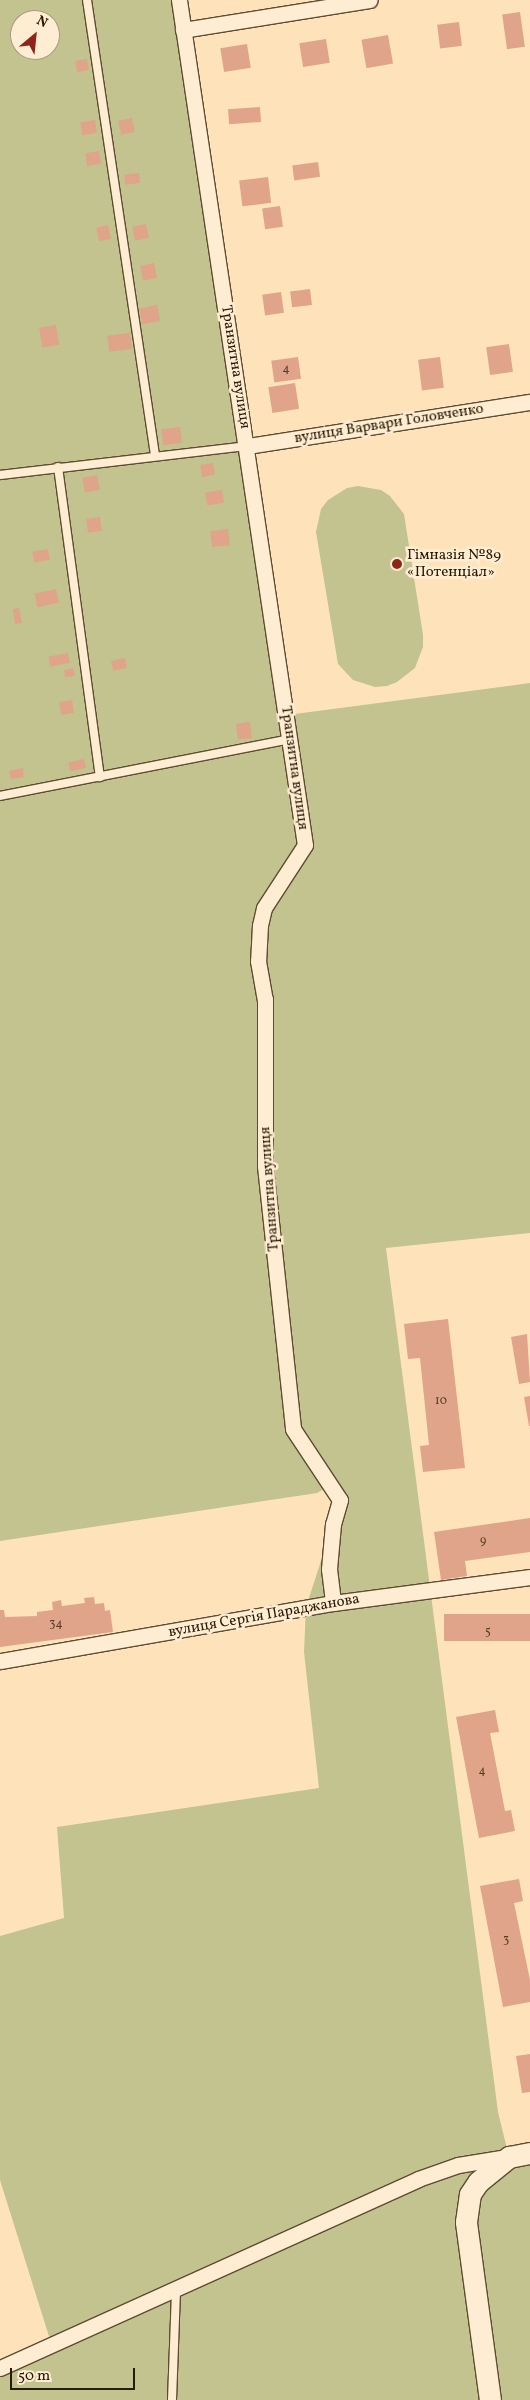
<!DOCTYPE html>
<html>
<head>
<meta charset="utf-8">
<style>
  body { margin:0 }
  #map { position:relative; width:530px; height:2400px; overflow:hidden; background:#fee3ba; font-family:Vollkorn,serif }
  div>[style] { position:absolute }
  .green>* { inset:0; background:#c2c38e }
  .building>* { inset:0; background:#dfa489; transform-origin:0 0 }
  .roads { filter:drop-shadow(1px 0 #5e4c32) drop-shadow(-1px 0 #5e4c32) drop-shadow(0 1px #5e4c32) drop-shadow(0 -1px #5e4c32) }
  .lane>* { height:8px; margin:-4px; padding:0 4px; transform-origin:4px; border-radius:4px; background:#feedd2 }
  .street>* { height:15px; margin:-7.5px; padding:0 7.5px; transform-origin:7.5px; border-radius:7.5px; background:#feedd2 }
  .secondary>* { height:21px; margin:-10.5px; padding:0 10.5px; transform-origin:10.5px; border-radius:10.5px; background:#feedd2 }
  .dots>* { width:14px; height:14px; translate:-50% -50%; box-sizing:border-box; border:2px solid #feedd2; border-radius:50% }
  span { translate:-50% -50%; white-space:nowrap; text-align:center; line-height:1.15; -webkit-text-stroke:5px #feedd2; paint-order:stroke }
  .number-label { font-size:12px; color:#563c25 }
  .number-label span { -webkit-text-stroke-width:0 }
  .street-label { font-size:15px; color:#291a04 }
  .poi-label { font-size:15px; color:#291a04 }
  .left { translate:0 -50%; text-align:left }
  .north { position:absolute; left:10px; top:10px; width:50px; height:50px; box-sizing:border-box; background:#feedd2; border:1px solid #a99980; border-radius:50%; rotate:28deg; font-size:14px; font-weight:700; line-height:20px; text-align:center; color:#291a04 }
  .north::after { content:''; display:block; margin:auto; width:18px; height:22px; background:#8f2418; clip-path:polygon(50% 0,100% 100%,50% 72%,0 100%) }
  .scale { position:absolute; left:10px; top:2368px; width:125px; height:22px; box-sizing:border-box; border:2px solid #291a04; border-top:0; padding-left:6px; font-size:15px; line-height:18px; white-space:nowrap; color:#291a04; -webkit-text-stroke:4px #feedd2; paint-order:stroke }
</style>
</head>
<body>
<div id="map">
  <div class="green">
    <i style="clip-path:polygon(evenodd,0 0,179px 0,287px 715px,530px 683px,530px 1233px,386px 1248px,498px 2112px,509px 2157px,530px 2153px,530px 2400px,0 2400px,0 2368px,52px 2346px,0 2180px,0 1936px,64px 1918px,57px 1827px,319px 1788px,304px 1652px,306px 1607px,333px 1524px,332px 1485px,317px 1493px,0 1541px,0 0,20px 20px,50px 20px,50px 50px,20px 50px,20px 20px)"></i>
    <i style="clip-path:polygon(358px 486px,381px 490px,390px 496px,404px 514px,423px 635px,423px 647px,415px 668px,397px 682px,387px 686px,375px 687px,353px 680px,338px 664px,316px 532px,321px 509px,328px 500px,347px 488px)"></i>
  </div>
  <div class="building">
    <i style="left:520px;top:12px;width:35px;height:18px;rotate:82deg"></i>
    <i style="left:459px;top:22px;width:24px;height:22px;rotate:83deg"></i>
    <i style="left:388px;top:35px;width:29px;height:27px;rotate:80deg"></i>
    <i style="left:326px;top:39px;width:24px;height:27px;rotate:81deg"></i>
    <i style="left:247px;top:44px;width:24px;height:27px;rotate:81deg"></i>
    <i style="left:87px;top:59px;width:11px;height:12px;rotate:80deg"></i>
    <i style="left:260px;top:107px;width:15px;height:32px;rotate:86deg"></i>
    <i style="left:132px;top:118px;width:14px;height:14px;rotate:78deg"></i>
    <i style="left:95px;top:120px;width:13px;height:15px;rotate:81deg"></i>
    <i style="left:99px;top:151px;width:13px;height:14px;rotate:81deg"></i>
    <i style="left:318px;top:162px;width:15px;height:26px;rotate:82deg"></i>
    <i style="left:139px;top:173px;width:10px;height:15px;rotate:84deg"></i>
    <i style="left:268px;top:177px;width:26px;height:29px;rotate:83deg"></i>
    <i style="left:280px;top:206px;width:21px;height:18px;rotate:82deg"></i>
    <i style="left:146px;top:224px;width:14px;height:14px;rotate:78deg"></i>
    <i style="left:108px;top:225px;width:14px;height:12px;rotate:78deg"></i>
    <i style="left:154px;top:263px;width:15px;height:14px;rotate:79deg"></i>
    <i style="left:310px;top:289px;width:16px;height:20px;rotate:83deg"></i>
    <i style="left:281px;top:292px;width:21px;height:19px;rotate:82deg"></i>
    <i style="left:157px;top:305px;width:16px;height:18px;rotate:79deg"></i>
    <i style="left:56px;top:325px;width:20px;height:17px;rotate:81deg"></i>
    <i style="left:130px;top:333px;width:16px;height:23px;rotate:83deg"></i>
    <i style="left:509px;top:344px;width:28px;height:23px;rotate:82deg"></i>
    <i style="left:298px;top:357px;width:22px;height:27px;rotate:82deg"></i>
    <i style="left:440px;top:357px;width:31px;height:22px;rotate:83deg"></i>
    <i style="left:295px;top:383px;width:26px;height:27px;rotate:81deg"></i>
    <i style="left:180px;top:427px;width:16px;height:19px;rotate:83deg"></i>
    <i style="left:213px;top:463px;width:12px;height:13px;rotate:81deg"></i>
    <i style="left:97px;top:475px;width:15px;height:15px;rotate:79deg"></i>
    <i style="left:222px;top:490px;width:13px;height:17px;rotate:81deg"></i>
    <i style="left:100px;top:517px;width:14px;height:14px;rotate:82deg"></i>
    <i style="left:228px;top:529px;width:16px;height:18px;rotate:83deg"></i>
    <i style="left:48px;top:549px;width:11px;height:16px;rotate:80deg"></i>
    <i style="left:56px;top:589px;width:14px;height:22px;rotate:78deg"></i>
    <i style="clip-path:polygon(19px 608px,22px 623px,15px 624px,13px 609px)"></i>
    <i style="left:68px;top:653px;width:10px;height:20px;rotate:79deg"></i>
    <i style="left:125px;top:658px;width:10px;height:14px;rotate:79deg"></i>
    <i style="clip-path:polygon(73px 668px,75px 676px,65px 677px,64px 670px)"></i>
    <i style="left:72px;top:700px;width:13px;height:13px;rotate:81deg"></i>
    <i style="left:250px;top:722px;width:16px;height:14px;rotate:83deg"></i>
    <i style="left:84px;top:759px;width:9px;height:16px;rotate:77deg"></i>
    <i style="clip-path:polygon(23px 768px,24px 777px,11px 779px,9px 771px)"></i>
    <i style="clip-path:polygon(448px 1319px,465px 1468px,423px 1472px,420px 1446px,429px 1445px,420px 1358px,408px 1359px,404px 1324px)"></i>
    <i style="clip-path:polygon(527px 1334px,530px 1382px,519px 1384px,511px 1337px)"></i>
    <i style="clip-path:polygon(530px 1396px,530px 1426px,529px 1426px,524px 1397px)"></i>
    <i style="clip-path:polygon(530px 1518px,530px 1552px,465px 1561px,467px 1576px,441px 1580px,434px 1532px)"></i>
    <i style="clip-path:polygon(94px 1597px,95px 1604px,104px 1603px,105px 1611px,110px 1610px,113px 1632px,0 1647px,0 1610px,4px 1610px,5px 1617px,37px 1616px,37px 1612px,53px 1610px,52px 1602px,61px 1600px,62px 1606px,85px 1603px,84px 1598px)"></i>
    <i style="left:530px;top:1614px;width:27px;height:86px;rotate:90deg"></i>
    <i style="clip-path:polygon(495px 1710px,499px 1732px,490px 1733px,505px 1811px,511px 1810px,515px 1831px,479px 1838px,456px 1717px)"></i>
    <i style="clip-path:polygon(519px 1879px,523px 1901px,514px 1903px,530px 1980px,530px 2002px,503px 2007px,480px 1886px)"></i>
    <i style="clip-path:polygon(530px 2054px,530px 2092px,522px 2093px,516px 2056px)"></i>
  </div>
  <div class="roads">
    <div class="lane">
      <i style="left:87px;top:0;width:460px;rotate:81.5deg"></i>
      <i style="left:58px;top:467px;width:313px;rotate:82.3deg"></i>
      <i style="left:0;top:475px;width:248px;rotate:-6.7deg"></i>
      <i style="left:0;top:796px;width:296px;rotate:-11.1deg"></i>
      <i style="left:172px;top:2400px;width:111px;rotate:-87.9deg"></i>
    </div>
    <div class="street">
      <i style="left:179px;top:0;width:854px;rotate:81.52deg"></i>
      <i style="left:305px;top:845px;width:75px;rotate:123.1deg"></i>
      <i style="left:264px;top:908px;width:17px;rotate:103deg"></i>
      <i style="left:260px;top:925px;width:36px;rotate:93deg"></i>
      <i style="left:258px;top:961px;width:39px;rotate:80deg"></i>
      <i style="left:265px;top:999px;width:167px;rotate:90deg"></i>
      <i style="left:265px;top:1166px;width:264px;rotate:83.9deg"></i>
      <i style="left:293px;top:1429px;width:85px;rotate:56.5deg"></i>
      <i style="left:340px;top:1500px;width:25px;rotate:106deg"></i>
      <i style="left:333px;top:1524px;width:45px;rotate:95.1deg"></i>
      <i style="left:329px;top:1569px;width:34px;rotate:83deg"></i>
      <i style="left:183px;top:30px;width:189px;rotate:-9.1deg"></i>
      <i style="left:248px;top:446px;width:285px;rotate:-8.9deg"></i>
      <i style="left:0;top:1661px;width:338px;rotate:-9.9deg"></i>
      <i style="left:333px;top:1603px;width:199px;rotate:-7.5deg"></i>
      <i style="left:0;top:2368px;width:459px;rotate:-24.3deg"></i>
      <i style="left:418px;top:2179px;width:42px;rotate:-19.3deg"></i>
      <i style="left:458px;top:2165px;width:50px;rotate:-9.3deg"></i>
    </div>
    <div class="secondary">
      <i style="left:490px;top:2400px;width:180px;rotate:-97.7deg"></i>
      <i style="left:466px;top:2222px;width:28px;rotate:-82deg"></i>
      <i style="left:470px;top:2194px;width:14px;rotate:-56deg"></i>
      <i style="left:478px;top:2182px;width:40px;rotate:-39deg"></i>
      <i style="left:509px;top:2157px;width:21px;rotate:-11deg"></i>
    </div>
  </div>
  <div class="dots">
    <i style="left:397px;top:564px;background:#8f2418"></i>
  </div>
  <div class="number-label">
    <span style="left:286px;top:370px">4</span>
    <span style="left:441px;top:1402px">10</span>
    <span style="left:483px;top:1542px">9</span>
    <span style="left:56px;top:1625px">34</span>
    <span style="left:488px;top:1633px">5</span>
    <span style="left:482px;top:1772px">4</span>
    <span style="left:506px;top:1941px">3</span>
  </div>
  <div class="street-label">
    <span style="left:235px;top:367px;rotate:81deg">Транзитна вулиця</span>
    <span style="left:389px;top:424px;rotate:-9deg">вулиця Варвари Головченко</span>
    <span style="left:294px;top:768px;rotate:82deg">Транзитна вулиця</span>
    <span style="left:270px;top:1189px;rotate:-94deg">Транзитна вулиця</span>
    <span style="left:264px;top:1616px;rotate:-10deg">вулиця Сергія Параджанова</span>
  </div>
  <div class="poi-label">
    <span class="left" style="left:407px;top:564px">Гімназія №89<br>«Потенціал»</span>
  </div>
  <div class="north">N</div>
  <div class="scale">50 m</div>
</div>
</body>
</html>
